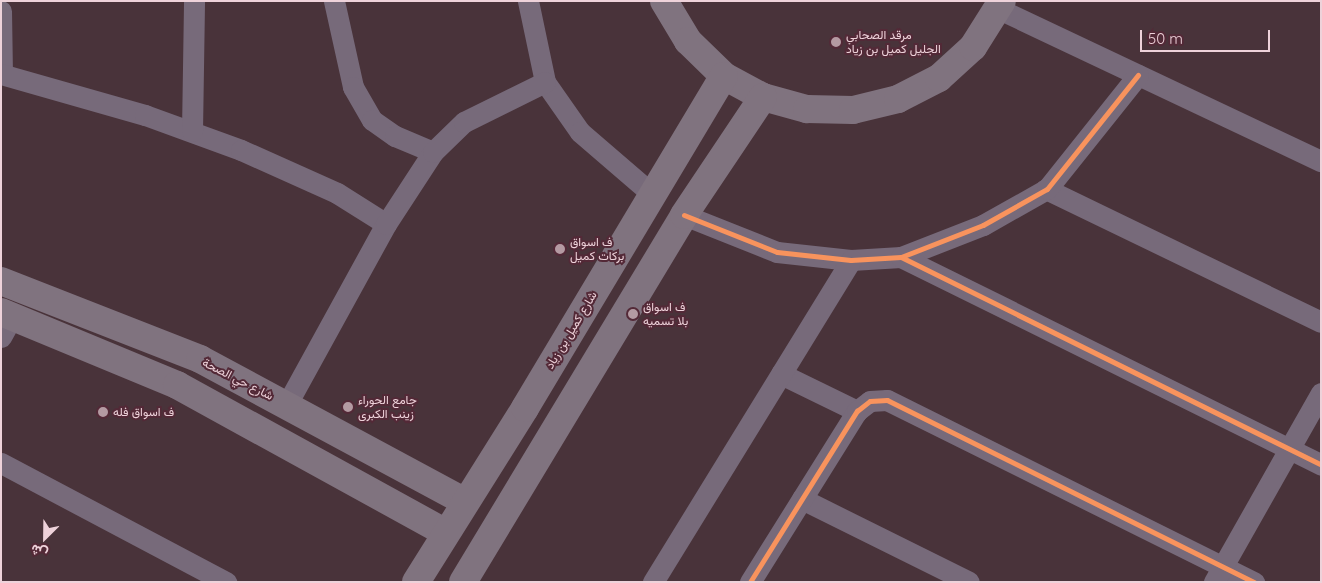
<!DOCTYPE html>
<html>
<head>
<meta charset="utf-8">
<style>
  body { margin:0 }
  #map { position:relative; width:1322px; height:583px; overflow:hidden; background:#49333a; font-family:Quicksand,Vazirmatn,sans-serif }
  div>[style] { position:absolute }
  .minor>* { height:21px; margin:-10.5px; padding:0 10.5px; transform-origin:10.5px; border-radius:10.5px; background:#776a7a }
  .major>* { height:28px; margin:-14px; padding:0 14px; transform-origin:14px; border-radius:14px; background:#80737f }
  .cycleway>* { height:5px; margin:-2.5px; padding:0 2.5px; transform-origin:2.5px; border-radius:2.5px; background:#f8935d }
  .dots>* { width:14px; height:14px; translate:-50% -50%; box-sizing:border-box; border:2px solid #532937; border-radius:50% }
  span { translate:-50% -50%; white-space:nowrap; text-align:center; line-height:1.15; -webkit-text-stroke:4px #532937; paint-order:stroke }
  .poi-label { font-size:12px; color:#eed2da }
  .left { translate:0 -50%; text-align:left }
  .street-label { font-size:12px; color:#eed2da }
  .frame { position:absolute; inset:0; border:2px solid #eed2da; pointer-events:none }
  .north { position:absolute; left:20px; top:513px; width:50px; height:50px; -webkit-text-stroke:4px #532937; paint-order:stroke; rotate:203deg; font-size:14px; font-weight:700; line-height:20px; text-align:center; color:#eed2da }
  .north::after { content:''; display:block; margin:auto; width:18px; height:22px; background:#eed2da; clip-path:polygon(50% 0,100% 100%,50% 72%,0 100%) }
  .scale { position:absolute; left:1140px; top:30px; width:130px; height:22px; box-sizing:border-box; border:2px solid #eed2da; border-top:0; padding-left:6px; font-size:15px; line-height:18px; white-space:nowrap; color:#eed2da; -webkit-text-stroke:4px #532937; paint-order:stroke }
</style>
</head>
<body>
<div id="map">
  <div class="minor">
    <i style="left:334px;top:1px;width:88px;rotate:77.5deg"></i>
    <i style="left:353px;top:87px;width:38px;rotate:60deg"></i>
    <i style="left:372px;top:120px;width:28px;rotate:35deg"></i>
    <i style="left:395px;top:136px;width:41px;rotate:22.8deg"></i>
    <i style="left:528px;top:1px;width:83px;rotate:78.1deg"></i>
    <i style="left:545px;top:82px;width:61px;rotate:55deg"></i>
    <i style="left:580px;top:132px;width:95px;rotate:40.7deg"></i>
    <i style="left:999px;top:9px;width:356px;rotate:25.3deg"></i>
    <i style="left:1px;top:11px;width:63px;rotate:89.1deg"></i>
    <i style="left:1px;top:74px;width:150px;rotate:15.9deg"></i>
    <i style="left:145px;top:115px;width:102px;rotate:20deg"></i>
    <i style="left:241px;top:150px;width:105px;rotate:24.1deg"></i>
    <i style="left:337px;top:193px;width:58px;rotate:32.3deg"></i>
    <i style="left:192px;top:131px;width:130px;rotate:-89.1deg"></i>
    <i style="left:1046px;top:189px;width:305px;rotate:25.8deg"></i>
    <i style="left:684px;top:215px;width:100px;rotate:21.7deg"></i>
    <i style="left:777px;top:252px;width:74px;rotate:6.2deg"></i>
    <i style="left:851px;top:260px;width:50px;rotate:-3.4deg"></i>
    <i style="left:901px;top:257px;width:88px;rotate:-21.3deg"></i>
    <i style="left:983px;top:225px;width:73px;rotate:-29.4deg"></i>
    <i style="left:1047px;top:189px;width:146px;rotate:-51.4deg"></i>
    <i style="left:901px;top:257px;width:469px;rotate:26.3deg"></i>
    <i style="left:1px;top:337px;width:25px;rotate:-61deg"></i>
    <i style="left:781px;top:374px;width:85px;rotate:26deg"></i>
    <i style="left:287px;top:404px;width:205px;rotate:-61.2deg"></i>
    <i style="left:386px;top:224px;width:86px;rotate:-56.9deg"></i>
    <i style="left:433px;top:152px;width:43px;rotate:-44.1deg"></i>
    <i style="left:464px;top:122px;width:90px;rotate:-26.3deg"></i>
    <i style="left:1px;top:463px;width:255px;rotate:27.9deg"></i>
    <i style="left:802px;top:499px;width:186px;rotate:26.4deg"></i>
    <i style="left:653px;top:582px;width:378px;rotate:-58.4deg"></i>
    <i style="left:750px;top:582px;width:202px;rotate:-58deg"></i>
    <i style="left:857px;top:411px;width:16px;rotate:-38deg"></i>
    <i style="left:870px;top:401px;width:17px;rotate:-3deg"></i>
    <i style="left:887px;top:400px;width:410px;rotate:26.4deg"></i>
    <i style="left:1214px;top:582px;width:217px;rotate:-60.5deg"></i>
  </div>
  <div class="major">
    <i style="left:664px;top:1px;width:47px;rotate:59deg"></i>
    <i style="left:688px;top:41px;width:50px;rotate:44.2deg"></i>
    <i style="left:724px;top:76px;width:44px;rotate:28.3deg"></i>
    <i style="left:763px;top:97px;width:46px;rotate:15.3deg"></i>
    <i style="left:807px;top:109px;width:46px;rotate:1.2deg"></i>
    <i style="left:853px;top:110px;width:46px;rotate:-13.7deg"></i>
    <i style="left:898px;top:99px;width:46px;rotate:-27.1deg"></i>
    <i style="left:939px;top:78px;width:46px;rotate:-42.4deg"></i>
    <i style="left:973px;top:47px;width:54px;rotate:-57.8deg"></i>
    <i style="left:1px;top:281px;width:214px;rotate:21.4deg"></i>
    <i style="left:200px;top:359px;width:300px;rotate:28.3deg"></i>
    <i style="left:1px;top:312px;width:191px;rotate:22.5deg"></i>
    <i style="left:177px;top:385px;width:305px;rotate:28.8deg"></i>
    <i style="left:416px;top:582px;width:205px;rotate:-57.9deg"></i>
    <i style="left:525px;top:408px;width:387px;rotate:-59.1deg"></i>
    <i style="left:463px;top:582px;width:428px;rotate:-58.9deg"></i>
    <i style="left:684px;top:215px;width:142px;rotate:-56.2deg"></i>
  </div>
  <div class="cycleway">
    <i style="left:684px;top:215px;width:100px;rotate:21.7deg"></i>
    <i style="left:777px;top:252px;width:74px;rotate:6.2deg"></i>
    <i style="left:851px;top:260px;width:50px;rotate:-3.4deg"></i>
    <i style="left:901px;top:257px;width:88px;rotate:-21.3deg"></i>
    <i style="left:983px;top:225px;width:73px;rotate:-29.4deg"></i>
    <i style="left:1047px;top:189px;width:146px;rotate:-51.4deg"></i>
    <i style="left:901px;top:257px;width:469px;rotate:26.3deg"></i>
    <i style="left:750px;top:582px;width:202px;rotate:-58deg"></i>
    <i style="left:857px;top:411px;width:16px;rotate:-38deg"></i>
    <i style="left:870px;top:401px;width:17px;rotate:-3deg"></i>
    <i style="left:887px;top:400px;width:410px;rotate:26.4deg"></i>
  </div>
  <div class="dots">
    <i style="left:836px;top:42px;background:#b49aa2"></i>
    <i style="left:560px;top:249px;background:#b49aa2"></i>
    <i style="left:633px;top:314px;background:#b49aa2"></i>
    <i style="left:348px;top:407px;background:#b49aa2"></i>
    <i style="left:103px;top:412px;background:#b49aa2"></i>
  </div>
  <div class="poi-label">
    <span class="left" style="left:846px;top:42px">مرقد الصحابي<br>الجليل كميل بن زياد</span>
    <span class="left" style="left:570px;top:249px">ف اسواق<br>بركات كميل</span>
    <span class="left" style="left:643px;top:314px">ف اسواق<br>بلا تسميه</span>
    <span class="left" style="left:358px;top:407px">جامع الحوراء<br>زينب الكبرى</span>
    <span class="left" style="left:113px;top:412px">ف اسواق فله</span>
  </div>
  <div class="street-label">
    <span style="left:571px;top:330px;rotate:-59deg">شارع كميل بن زياد</span>
    <span style="left:238px;top:379px;rotate:27deg">شارع حي الصحة</span>
  </div>
  <div class="frame"></div>
  <div class="north">ش</div>
  <div class="scale">50 m</div>
</div>
</body>
</html>
